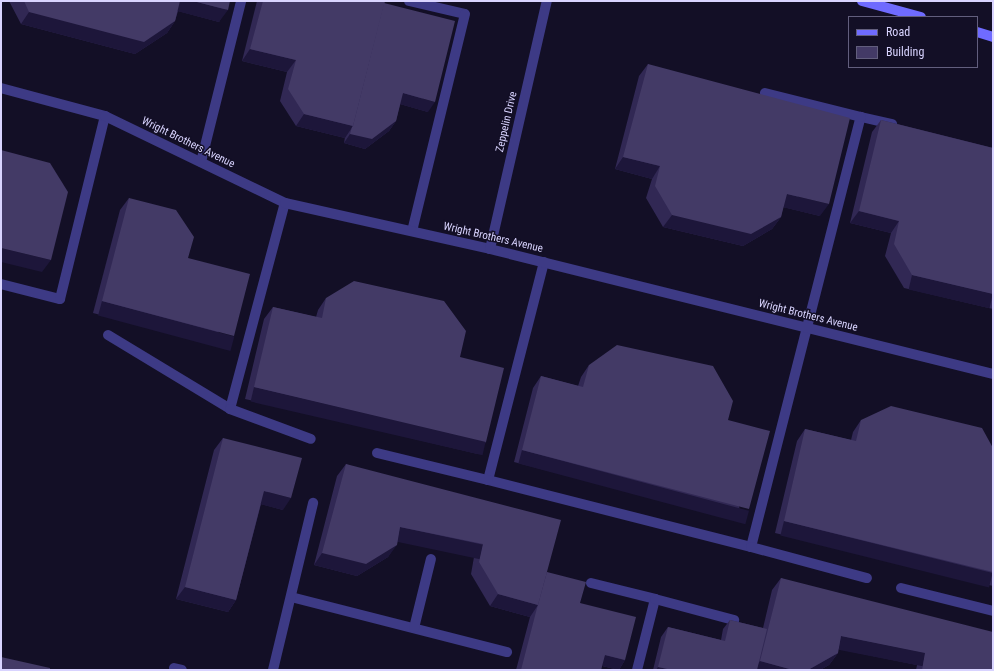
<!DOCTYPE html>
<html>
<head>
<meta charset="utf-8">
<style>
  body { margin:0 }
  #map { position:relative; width:994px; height:671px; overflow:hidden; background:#130f26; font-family:"Roboto Condensed",sans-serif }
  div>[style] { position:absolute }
  .lane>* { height:10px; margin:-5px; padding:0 5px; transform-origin:5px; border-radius:5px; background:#3d3a85 }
  .street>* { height:10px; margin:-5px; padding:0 5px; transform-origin:5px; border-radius:5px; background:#3d3a85 }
  .secondary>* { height:10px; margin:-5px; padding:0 5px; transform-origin:5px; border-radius:5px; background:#6f6bff }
  .wall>* { inset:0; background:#312854 }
  .shaded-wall>* { inset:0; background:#1d163a; transform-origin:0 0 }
  .building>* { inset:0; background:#433a66 }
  span { translate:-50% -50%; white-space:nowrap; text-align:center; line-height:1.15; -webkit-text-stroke:3px #130f26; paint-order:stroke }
  .street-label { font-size:11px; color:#d9d4ff }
  .frame { position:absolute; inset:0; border:2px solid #d9d4ff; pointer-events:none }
  .legend { position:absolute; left:848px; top:16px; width:130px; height:52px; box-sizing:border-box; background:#130f26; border:1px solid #625e7d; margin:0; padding:5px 7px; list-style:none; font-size:12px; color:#d9d4ff }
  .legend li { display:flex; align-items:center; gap:8px; height:20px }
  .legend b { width:20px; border:1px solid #625e7d }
</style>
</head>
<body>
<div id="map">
  <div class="lane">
    <i style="left:409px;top:1px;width:57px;rotate:13.1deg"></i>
    <i style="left:465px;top:14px;width:223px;rotate:103.7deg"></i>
    <i style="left:861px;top:117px;width:32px;rotate:13deg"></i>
    <i style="left:201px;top:162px;width:166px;rotate:-76deg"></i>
    <i style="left:544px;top:262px;width:225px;rotate:104.4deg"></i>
    <i style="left:488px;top:480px;width:271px;rotate:14.3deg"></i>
    <i style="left:751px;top:547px;width:444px;rotate:-75.7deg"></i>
    <i style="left:861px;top:117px;width:99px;rotate:-166deg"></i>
    <i style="left:1px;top:284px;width:61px;rotate:14.3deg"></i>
    <i style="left:60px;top:299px;width:188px;rotate:-76.2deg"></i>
    <i style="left:108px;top:335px;width:143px;rotate:31.2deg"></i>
    <i style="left:230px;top:409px;width:213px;rotate:-75.1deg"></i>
    <i style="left:230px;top:409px;width:86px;rotate:20.3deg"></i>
    <i style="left:377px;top:453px;width:114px;rotate:13.7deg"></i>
    <i style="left:751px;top:547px;width:120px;rotate:15deg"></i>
    <i style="left:591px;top:583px;width:66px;rotate:14deg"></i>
    <i style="left:655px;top:599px;width:73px;rotate:104.2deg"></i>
    <i style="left:901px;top:588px;width:95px;rotate:14deg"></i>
    <i style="left:291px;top:597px;width:223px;rotate:14.3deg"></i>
    <i style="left:655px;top:599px;width:82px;rotate:14.9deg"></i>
    <i style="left:414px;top:628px;width:71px;rotate:-76.2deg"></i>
    <i style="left:174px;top:668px;width:8px;rotate:14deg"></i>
    <i style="left:273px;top:670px;width:172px;rotate:-76.5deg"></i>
  </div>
  <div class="street">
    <i style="left:1px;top:88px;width:108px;rotate:15.1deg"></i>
    <i style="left:105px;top:116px;width:200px;rotate:25.8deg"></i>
    <i style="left:285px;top:203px;width:210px;rotate:12.6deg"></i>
    <i style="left:490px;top:249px;width:518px;rotate:13.96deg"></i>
    <i style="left:490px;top:249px;width:254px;rotate:-77.1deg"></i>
  </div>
  <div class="secondary">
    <i style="left:862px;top:1px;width:61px;rotate:15.2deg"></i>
    <i style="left:977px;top:32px;width:17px;rotate:17deg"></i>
  </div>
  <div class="wall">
    <i style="clip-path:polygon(9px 1px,230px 1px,219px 22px,178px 11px,175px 21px,167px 33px,135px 54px,21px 24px)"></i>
    <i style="clip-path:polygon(257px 1px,385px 1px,384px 3px,428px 112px,400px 104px,396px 121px,389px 131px,365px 149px,344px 143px,345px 137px,345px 138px,296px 126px,280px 101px,287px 72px,242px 61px)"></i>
    <i style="clip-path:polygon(648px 64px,820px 216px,783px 207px,781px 217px,772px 229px,743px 246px,663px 227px,646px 198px,652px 179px,615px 169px,639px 76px)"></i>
    <i style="clip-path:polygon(881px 120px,993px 148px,993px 309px,904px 288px,885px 256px,891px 233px,850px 223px,872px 132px)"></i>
    <i style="clip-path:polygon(129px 198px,188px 258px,225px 348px,93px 313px,120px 210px)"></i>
    <i style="clip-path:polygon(326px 298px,460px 357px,486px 442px,478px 454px,245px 399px,264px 319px,273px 307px,316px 317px,318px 310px)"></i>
    <i style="clip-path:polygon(589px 365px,728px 420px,741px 521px,514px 462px,533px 388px,541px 376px,578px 386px,581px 377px)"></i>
    <i style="clip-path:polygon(861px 420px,993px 481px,993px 586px,775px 533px,797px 441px,805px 429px,851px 440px,853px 432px)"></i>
    <i style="clip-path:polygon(223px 438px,283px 510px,261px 504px,236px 600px,228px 612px,176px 599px,214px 450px)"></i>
    <i style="clip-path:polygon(346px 464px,547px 572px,580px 603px,625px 660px,619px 670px,602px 666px,601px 670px,516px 670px,530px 617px,490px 606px,471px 574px,474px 557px,398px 541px,388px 557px,357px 576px,314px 565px,337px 476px)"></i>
    <i style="clip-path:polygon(781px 578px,993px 670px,916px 670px,917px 665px,838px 649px,838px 653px,829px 665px,820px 670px,653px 670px,661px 637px,668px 627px,721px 640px,723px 629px,730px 620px,763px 628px,772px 590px)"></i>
  </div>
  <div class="shaded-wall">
    <i style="clip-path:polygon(179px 1px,193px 1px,228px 10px,219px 22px,173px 10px)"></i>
    <i style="clip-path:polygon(29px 12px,175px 21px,167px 33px,135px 54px,21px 24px)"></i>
    <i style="clip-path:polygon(250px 49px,296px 60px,287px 72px,242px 61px)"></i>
    <i style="clip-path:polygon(403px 93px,435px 102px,428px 112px,396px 103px)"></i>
    <i style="clip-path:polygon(304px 114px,353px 126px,345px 138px,296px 126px)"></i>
    <i style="clip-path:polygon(396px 121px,389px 131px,365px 149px,344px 143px,350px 134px)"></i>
    <i style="clip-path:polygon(623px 157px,660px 166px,652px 179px,615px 169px)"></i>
    <i style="clip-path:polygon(787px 194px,829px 204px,820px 216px,778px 206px)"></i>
    <i style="clip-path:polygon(859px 211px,899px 221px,891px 233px,850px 223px)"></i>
    <i style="clip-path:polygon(672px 215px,781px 217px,772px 229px,743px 246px,663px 227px)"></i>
    <i style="clip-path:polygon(1px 248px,51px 260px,42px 272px,1px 262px)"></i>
    <i style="left:912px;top:275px;width:83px;height:15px;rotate:13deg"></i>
    <i style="left:102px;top:301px;width:137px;height:15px;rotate:15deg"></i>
    <i style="left:254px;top:387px;width:238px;height:15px;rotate:13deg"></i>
    <i style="left:522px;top:450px;width:235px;height:14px;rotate:15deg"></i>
    <i style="clip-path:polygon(264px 491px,291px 498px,283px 510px,256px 503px)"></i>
    <i style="left:784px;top:521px;width:215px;height:15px;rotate:14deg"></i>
    <i style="left:400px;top:527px;width:85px;height:15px;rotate:12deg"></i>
    <i style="clip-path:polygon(397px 545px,388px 557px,357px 576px,314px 565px,322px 553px)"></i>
    <i style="clip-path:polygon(185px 587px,236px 600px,228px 612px,176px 599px)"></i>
    <i style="clip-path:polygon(498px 594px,538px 605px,530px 617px,490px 606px)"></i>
    <i style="left:841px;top:636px;width:86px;height:14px;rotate:11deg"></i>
    <i style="clip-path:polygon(838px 653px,829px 665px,820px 670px,808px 670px)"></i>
    <i style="clip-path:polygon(605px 655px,625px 660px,619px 670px,598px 665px)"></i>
    <i style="clip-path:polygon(760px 661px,793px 670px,754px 670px)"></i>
    <i style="clip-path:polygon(658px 667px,672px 670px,656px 670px)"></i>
  </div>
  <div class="building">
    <i style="clip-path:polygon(24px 1px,180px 1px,175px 21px,144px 42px,29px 12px)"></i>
    <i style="clip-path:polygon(193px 1px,230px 1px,228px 10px)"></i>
    <i style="clip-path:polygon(263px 1px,385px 1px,353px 126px,304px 114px,288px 89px,296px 60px,250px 49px)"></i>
    <i style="clip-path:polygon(384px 3px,455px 21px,435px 102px,403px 93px,396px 121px,372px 139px,350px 134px,352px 127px,353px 126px)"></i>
    <i style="clip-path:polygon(648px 64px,850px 118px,829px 204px,787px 194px,781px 217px,751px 234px,672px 215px,655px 186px,660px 166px,623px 157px)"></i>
    <i style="clip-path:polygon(881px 120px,993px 148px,993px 294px,912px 275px,894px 244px,899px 221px,859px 211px)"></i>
    <i style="clip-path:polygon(1px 150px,50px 163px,68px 192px,51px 260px,1px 248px)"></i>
    <i style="clip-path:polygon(129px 198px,176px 210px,194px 237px,188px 258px,250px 274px,234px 336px,102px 301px)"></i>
    <i style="clip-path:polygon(354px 281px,444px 301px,466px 331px,460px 357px,504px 368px,486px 442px,254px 387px,273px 307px,322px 318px,326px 298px)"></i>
    <i style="clip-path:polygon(617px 345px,713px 366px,733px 401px,728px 420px,770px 431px,749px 509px,522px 450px,541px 376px,583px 387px,589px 365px)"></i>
    <i style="clip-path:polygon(891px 406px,982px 428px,993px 448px,993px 477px,992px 481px,993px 481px,993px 572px,784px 521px,805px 429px,856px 441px,861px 420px)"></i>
    <i style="clip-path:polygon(223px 438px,302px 458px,291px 498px,264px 491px,236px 600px,185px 587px)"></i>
    <i style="clip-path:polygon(346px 464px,561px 520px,538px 605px,498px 594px,479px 562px,483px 544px,400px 527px,397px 545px,366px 564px,322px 553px)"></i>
    <i style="clip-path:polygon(547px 572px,586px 582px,580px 603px,636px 617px,625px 660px,605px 655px,601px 670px,521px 670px,537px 608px,538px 605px)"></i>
    <i style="clip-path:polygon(781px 578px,993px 632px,993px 670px,922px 670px,925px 653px,841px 636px,838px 653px,808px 670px,793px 670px,760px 661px)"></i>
    <i style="clip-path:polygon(730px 620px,767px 629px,757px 670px,672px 670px,658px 667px,668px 627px,725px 641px)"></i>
    <i style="clip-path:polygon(1px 657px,50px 668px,50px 670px,1px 670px)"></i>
  </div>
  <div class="street-label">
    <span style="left:507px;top:122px;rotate:-77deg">Zeppelin Drive</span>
    <span style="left:188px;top:143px;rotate:26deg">Wright Brothers Avenue</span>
    <span style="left:493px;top:238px;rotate:13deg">Wright Brothers Avenue</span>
    <span style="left:808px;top:316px;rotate:14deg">Wright Brothers Avenue</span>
  </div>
  <div class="frame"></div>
  <ul class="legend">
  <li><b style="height:5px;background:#6f6bff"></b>Road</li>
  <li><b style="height:11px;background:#433a66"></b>Building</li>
  </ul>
</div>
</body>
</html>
